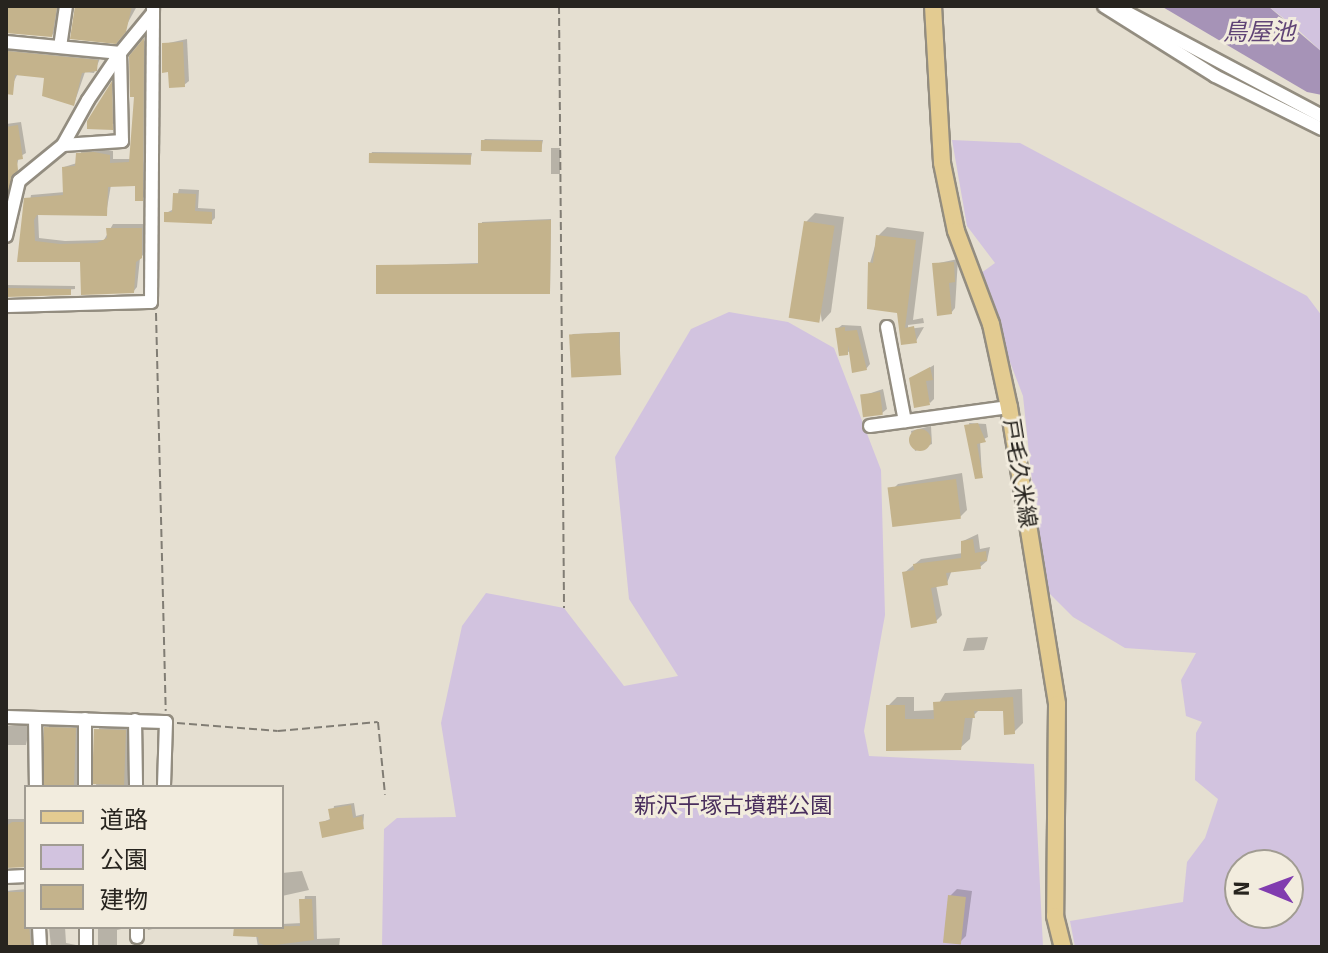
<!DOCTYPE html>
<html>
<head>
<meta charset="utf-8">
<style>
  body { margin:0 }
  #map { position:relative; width:1328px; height:953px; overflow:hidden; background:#e5dfd1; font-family:Signika,"Noto Sans JP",sans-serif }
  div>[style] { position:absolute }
  .green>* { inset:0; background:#d2c3df }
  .water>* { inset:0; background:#a693b7 }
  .shadow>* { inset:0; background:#0003; transform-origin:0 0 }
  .building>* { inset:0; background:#c4b38c; transform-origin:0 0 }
  .round { border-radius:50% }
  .path>* { height:2px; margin-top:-1px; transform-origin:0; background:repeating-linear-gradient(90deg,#817d74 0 8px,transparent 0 12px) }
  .roads { filter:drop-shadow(2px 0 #938d80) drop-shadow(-2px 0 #938d80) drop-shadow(0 2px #938d80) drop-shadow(0 -2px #938d80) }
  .minor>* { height:12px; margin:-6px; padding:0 6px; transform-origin:6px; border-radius:6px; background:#fff }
  .major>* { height:16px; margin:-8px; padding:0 8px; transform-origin:8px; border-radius:8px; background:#e3cb91 }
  span { translate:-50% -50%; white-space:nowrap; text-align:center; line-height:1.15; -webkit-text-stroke:6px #f2ecde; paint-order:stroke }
  .street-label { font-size:22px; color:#27241f }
  .park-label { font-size:22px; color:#492e5d }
  .water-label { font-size:24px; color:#604476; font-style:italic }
  .frame { position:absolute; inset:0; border:8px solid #27241f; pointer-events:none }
  .legend { position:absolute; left:24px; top:785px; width:260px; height:144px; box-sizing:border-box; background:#f2ecde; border:2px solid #a19c92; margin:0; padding:10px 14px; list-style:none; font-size:24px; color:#27241f }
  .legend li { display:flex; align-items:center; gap:16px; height:40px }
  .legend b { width:40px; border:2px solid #a19c92 }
  .north { position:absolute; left:1224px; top:849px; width:80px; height:80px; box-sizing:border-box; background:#f2ecde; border:2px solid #a19c92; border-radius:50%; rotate:271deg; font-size:22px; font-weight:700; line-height:32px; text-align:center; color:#27241f }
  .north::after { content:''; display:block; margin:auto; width:28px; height:36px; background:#813caf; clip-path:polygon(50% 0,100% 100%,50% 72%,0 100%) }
</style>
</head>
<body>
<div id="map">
  <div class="green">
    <i style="clip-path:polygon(1268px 6px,1322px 6px,1322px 52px,1295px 27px)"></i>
    <i style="clip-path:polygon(evenodd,952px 140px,1020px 143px,1307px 296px,1322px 316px,1322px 947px,1075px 947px,1070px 921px,1183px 902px,1187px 862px,1205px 838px,1218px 799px,1195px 780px,1196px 733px,1202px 722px,1186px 716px,1181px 680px,1196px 653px,1125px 648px,1073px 617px,1043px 587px,1023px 396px,977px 276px,995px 263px,967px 226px,952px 140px,1240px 865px,1288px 865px,1288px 913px,1240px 913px,1240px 865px)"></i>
    <i style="clip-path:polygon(729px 312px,788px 322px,834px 348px,881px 470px,885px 615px,864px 731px,869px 756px,1034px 764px,1043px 947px,331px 947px,382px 945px,384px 829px,397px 818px,456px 817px,441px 723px,462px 626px,486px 593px,564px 608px,624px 686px,678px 676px,629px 599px,615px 457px,691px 329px)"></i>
  </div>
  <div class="water">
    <i style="clip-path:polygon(1161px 6px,1268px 6px,1322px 52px,1322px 95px,1307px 92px)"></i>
  </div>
  <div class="shadow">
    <i style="clip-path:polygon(6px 6px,60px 6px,56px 31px,52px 35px,6px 31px)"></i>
    <i style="clip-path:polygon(112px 6px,137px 6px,120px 37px)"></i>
    <i style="clip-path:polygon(147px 38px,146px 195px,142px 199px,137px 184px,111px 185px,106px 214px,38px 214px,39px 238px,65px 241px,104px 240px,113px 224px,145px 224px,146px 252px,140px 258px,137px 287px,133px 292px,82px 260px,19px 260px,31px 195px,65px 192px,64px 167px,77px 163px,82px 150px,100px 148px,113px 151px,113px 159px,131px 159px,137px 95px,131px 57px)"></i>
    <i style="clip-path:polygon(187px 39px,189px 81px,184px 85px,170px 70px,164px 44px)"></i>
    <i style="clip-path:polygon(6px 42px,101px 56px,94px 73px,85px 72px,74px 104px,47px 76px,18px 73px,6px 98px)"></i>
    <i style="clip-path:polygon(114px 81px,115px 124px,89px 122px)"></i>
    <i style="clip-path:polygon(21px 122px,26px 153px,19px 157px,6px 207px,6px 124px)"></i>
    <i style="clip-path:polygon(543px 140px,541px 150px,483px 141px,485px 139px)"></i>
    <i style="left:551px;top:148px;width:9px;height:26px"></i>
    <i style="clip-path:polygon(472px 153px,470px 162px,371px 154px,372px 152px)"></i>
    <i style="clip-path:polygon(179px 189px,199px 190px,198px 208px,215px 209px,215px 218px,211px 222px,166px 213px,174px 209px)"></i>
    <i style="clip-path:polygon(815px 213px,844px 217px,831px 312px,822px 322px,806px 222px)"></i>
    <i style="clip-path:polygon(551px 219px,550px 292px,378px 266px,480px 263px,482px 222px)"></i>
    <i style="clip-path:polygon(887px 227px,924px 232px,913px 320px,923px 318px,924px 323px,908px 325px,908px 329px,924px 327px,916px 341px,903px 343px,898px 311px,870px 263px,878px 236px)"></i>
    <i style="clip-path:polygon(958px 259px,955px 308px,951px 313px,934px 264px)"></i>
    <i style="clip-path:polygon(6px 285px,75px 286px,75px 289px,6px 295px)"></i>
    <i style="clip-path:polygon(842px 325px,861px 326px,870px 364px,866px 369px,851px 350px,847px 353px,837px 329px)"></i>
    <i style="clip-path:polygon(620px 332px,620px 373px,571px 336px,573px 334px)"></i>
    <i style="clip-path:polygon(934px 365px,934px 399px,930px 403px,911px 379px)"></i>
    <i style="clip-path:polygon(883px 389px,887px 409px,882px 413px,862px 396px)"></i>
    <i style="clip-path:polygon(969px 423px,986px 424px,988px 437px,980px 441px,982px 476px)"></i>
    <i style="clip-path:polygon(931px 426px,932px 444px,915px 451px,911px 431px)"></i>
    <i style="clip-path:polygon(962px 473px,967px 510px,960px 517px,891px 491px,898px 484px)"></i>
    <i style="clip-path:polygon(978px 534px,980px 549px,990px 547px,987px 561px,980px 567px,952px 570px,947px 583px,936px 585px,942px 615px,936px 621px,904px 573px,921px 559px,963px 553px,963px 541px)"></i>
    <i style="clip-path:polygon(988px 637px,984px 650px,963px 651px,967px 638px)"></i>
    <i style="clip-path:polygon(1022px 689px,1023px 723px,1014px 732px,1005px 709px,980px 709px,973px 716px,970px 739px,960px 748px,888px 749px,888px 706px,897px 697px,914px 697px,914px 711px,935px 710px,945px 693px)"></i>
    <i style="clip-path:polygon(30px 725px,26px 745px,6px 745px,6px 726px)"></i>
    <i style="clip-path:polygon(49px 725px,78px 726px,81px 787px,45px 787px)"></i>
    <i style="clip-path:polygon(99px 727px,128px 727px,130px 787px,96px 787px)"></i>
    <i style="clip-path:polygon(354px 803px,356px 816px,364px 814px,363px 827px,321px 823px,332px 818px,334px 806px)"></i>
    <i style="left:6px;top:819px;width:20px;height:47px"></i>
    <i style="clip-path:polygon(302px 871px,309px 890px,282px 896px,282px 873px)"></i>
    <i style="clip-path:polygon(26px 889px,26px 927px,34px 927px,36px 947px,6px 947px,6px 891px)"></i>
    <i style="clip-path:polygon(957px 889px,972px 891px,966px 936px,959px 943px,950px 896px)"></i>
    <i style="clip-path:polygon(305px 896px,316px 896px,317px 939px,340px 938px,339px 947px,258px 947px,256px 935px,282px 924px,302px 923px)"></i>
    <i style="clip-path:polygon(49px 927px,65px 927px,66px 943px,86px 947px,51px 947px)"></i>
    <i style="clip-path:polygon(98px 927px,130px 927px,117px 930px,117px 947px,98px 947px)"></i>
    <i style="clip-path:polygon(147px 927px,162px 927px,148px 930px)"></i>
  </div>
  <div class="building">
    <i style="clip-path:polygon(45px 6px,57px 7px,52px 37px,6px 33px,6px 7px)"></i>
    <i style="clip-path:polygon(75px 6px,132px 6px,126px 32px,116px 44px,70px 39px)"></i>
    <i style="clip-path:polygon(144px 38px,143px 201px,135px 201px,135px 186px,108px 187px,107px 216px,37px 215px,34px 220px,35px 241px,60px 244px,97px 243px,107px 238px,106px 228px,142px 228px,142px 258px,136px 262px,134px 293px,81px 295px,80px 262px,17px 262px,24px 198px,63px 195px,62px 167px,75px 166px,76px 153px,94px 152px,110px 155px,110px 163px,129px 162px,134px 97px,130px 97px,129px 56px)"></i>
    <i style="clip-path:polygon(183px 42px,185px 87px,169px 88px,168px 72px,162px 73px,162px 43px)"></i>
    <i style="clip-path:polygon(6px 51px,98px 60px,97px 71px,82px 73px,74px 106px,42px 96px,44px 78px,15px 75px,13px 95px,6px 94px)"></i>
    <i style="clip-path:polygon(112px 81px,113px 130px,87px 129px,87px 121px)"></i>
    <i style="clip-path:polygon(18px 125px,23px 159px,17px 160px,18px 170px,6px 197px,6px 127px)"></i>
    <i style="left:481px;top:140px;width:61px;height:11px;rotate:1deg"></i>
    <i style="left:369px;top:153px;width:102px;height:10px;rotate:1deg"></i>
    <i style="clip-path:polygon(173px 193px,196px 194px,195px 211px,212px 212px,212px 224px,164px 222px,164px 212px,172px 212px)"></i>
    <i style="clip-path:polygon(551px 220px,550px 294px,376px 294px,376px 265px,478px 264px,478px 223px)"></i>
    <i style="left:804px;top:221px;width:31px;height:98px;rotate:9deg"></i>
    <i style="clip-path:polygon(876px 235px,916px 240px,905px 328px,914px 326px,917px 343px,901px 345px,897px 313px,867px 309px,868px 262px,873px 263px)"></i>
    <i style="clip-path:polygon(954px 262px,955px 282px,949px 283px,952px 314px,937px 316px,932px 263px)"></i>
    <i style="clip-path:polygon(6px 288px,71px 289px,71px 295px,6px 297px)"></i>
    <i style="clip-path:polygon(845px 327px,845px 331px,857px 330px,867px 370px,852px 373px,848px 345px,848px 355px,839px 356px,835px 328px)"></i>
    <i style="left:619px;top:332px;width:43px;height:50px;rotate:87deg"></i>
    <i style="clip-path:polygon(930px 367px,933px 380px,926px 381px,930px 405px,914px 408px,909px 378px)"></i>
    <i style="left:880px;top:392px;width:23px;height:20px;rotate:83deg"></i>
    <i style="clip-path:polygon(978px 423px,986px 442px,977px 444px,983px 478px,975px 479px,964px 425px)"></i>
    <i class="round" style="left:909px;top:429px;width:22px;height:22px"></i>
    <i style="left:956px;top:479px;width:40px;height:69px;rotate:83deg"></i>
    <i style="clip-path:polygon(973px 539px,975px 553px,986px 551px,987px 561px,980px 562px,981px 569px,946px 573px,948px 585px,931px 588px,937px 623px,911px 628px,902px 572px,914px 570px,913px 564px,961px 558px,961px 541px)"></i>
    <i style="clip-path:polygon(1013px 697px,1015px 734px,1004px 735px,1003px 711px,974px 711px,975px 718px,965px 718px,961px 750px,886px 751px,886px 705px,905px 705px,905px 719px,934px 719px,933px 702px)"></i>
    <i style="left:44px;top:727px;width:32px;height:60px;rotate:2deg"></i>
    <i style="left:94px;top:729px;width:32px;height:55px;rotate:2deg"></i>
    <i style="clip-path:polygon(351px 805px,353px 818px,362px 816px,364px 829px,322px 838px,319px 822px,330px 820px,328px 809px)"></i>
    <i style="clip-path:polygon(12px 822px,24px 822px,26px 867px,6px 868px,6px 826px)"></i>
    <i style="clip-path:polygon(6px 892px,26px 892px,31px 947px,6px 947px)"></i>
    <i style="left:948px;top:895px;width:18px;height:48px;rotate:6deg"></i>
    <i style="clip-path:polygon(299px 899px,312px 899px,314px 940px,267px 946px,259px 943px,258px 937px,233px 936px,234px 927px,300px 926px)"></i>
  </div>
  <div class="path">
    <i style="left:559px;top:6px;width:602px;rotate:89.52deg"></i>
    <i style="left:156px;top:313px;width:398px;rotate:88.6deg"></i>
    <i style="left:177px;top:723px;width:101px;rotate:4.5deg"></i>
    <i style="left:278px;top:731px;width:100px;rotate:-5.1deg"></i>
    <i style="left:378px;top:722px;width:73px;rotate:84.5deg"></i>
  </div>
  <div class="roads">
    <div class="minor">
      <i style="left:1104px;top:6px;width:131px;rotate:32.2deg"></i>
      <i style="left:1215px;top:76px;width:119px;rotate:26.4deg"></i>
      <i style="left:1115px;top:6px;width:234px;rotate:28deg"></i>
      <i style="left:6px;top:42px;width:115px;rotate:5.5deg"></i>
      <i style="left:120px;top:53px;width:88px;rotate:88.7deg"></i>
      <i style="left:122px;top:141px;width:59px;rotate:176.1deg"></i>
      <i style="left:63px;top:145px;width:51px;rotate:-60.9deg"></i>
      <i style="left:88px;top:100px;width:57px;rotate:-55.8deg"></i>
      <i style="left:120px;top:53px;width:52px;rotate:-50.5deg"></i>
      <i style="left:60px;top:47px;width:41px;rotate:-81.7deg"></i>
      <i style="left:6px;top:236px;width:57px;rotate:-76.7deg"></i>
      <i style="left:19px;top:181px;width:57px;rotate:-39.3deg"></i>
      <i style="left:6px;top:306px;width:145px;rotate:-1.6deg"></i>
      <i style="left:151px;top:302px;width:296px;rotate:-89.6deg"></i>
      <i style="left:887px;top:327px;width:96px;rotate:79.2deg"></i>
      <i style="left:870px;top:426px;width:140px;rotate:-7.8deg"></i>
      <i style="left:6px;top:717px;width:160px;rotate:1.8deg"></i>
      <i style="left:166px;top:722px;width:65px;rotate:91.8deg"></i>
      <i style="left:35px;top:718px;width:69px;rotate:89.2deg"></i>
      <i style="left:85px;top:719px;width:68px;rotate:90deg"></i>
      <i style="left:135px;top:720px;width:67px;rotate:89.1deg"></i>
      <i style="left:6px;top:877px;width:20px;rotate:-3deg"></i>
      <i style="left:39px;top:927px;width:20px;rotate:87deg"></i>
      <i style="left:86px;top:927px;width:20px;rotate:90deg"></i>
      <i style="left:137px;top:927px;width:10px;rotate:90deg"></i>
    </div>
    <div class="major">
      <i style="left:933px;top:6px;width:157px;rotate:86.7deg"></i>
      <i style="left:942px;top:163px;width:69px;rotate:78.4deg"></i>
      <i style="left:956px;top:231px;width:99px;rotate:69.4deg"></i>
      <i style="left:991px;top:324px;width:85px;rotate:77.8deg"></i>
      <i style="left:1009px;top:407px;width:301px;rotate:80.8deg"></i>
      <i style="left:1057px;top:704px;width:212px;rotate:90.5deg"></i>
      <i style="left:1055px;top:916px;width:32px;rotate:76deg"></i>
    </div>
  </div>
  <div class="street-label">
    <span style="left:1020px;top:473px;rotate:81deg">戸毛久米線</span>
  </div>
  <div class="park-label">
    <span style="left:733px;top:806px">新沢千塚古墳群公園</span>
  </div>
  <div class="water-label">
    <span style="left:1259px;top:33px">鳥屋池</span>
  </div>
  <div class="frame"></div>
  <ul class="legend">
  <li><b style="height:10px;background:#e3cb91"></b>道路</li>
  <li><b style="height:22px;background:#d2c3df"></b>公園</li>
  <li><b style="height:22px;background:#c4b38c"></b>建物</li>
  </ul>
  <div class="north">N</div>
</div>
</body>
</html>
